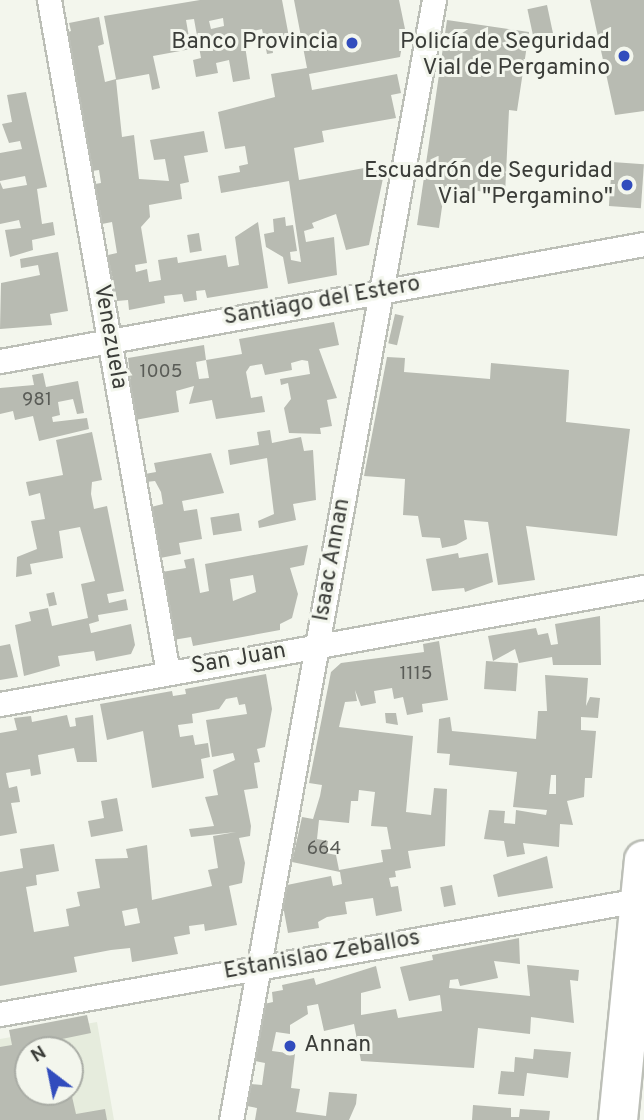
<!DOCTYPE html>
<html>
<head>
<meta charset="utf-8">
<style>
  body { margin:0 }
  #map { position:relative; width:644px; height:1120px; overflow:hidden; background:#f3f6ed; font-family:Overpass,sans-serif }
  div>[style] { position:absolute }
  .built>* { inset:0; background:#e6ecdd }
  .building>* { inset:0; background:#b8bbb2; transform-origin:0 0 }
  .roads { filter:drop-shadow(2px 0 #bcbfb7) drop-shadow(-2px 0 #bcbfb7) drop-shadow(0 2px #bcbfb7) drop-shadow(0 -2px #bcbfb7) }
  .street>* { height:23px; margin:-11.5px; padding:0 11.5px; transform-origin:11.5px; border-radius:11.5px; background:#fff }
  .highway>* { height:38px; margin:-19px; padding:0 19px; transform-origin:19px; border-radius:19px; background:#fff }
  .dots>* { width:19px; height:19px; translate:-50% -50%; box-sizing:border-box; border:4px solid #f3f6ed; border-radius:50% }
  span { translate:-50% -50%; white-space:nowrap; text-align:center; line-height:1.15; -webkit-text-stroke:6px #f3f6ed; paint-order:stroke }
  .number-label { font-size:19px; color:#5a5c57 }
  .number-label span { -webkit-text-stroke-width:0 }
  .poi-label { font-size:23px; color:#3b3d39 }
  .right { translate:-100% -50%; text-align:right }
  .left { translate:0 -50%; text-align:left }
  .street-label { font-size:23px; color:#3b3d39 }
  .north { position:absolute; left:14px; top:1036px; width:70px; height:70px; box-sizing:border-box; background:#f3f6ed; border:2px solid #a9aca5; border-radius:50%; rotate:328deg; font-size:19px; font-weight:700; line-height:28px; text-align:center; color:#3b3d39 }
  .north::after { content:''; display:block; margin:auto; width:24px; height:32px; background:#314cbd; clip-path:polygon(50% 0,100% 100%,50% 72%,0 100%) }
</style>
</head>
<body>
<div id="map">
  <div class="built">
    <i style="clip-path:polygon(evenodd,97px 1022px,114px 1120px,0 1120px,0 1039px,97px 1022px,28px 1050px,70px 1050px,70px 1092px,28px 1092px,28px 1050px)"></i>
  </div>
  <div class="building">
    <i style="clip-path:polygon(evenodd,200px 0,282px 0,289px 37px,271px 40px,273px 53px,267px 54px,262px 29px,249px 32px,244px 39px,250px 79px,233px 82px,229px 60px,216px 63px,218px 73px,196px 77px,193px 60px,201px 58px,194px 19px,186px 20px,191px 49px,153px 56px,160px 88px,152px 90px,149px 74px,116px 80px,122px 137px,134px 135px,139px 179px,169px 181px,165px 159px,154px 160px,150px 140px,204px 131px,208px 152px,184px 156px,189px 182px,180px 184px,182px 199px,149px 205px,150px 217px,141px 227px,147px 263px,135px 265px,136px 272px,147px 269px,149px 282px,161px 280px,158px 260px,177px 257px,178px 263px,226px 255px,228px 267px,239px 265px,235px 237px,258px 222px,268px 288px,207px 298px,205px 290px,196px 291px,197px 300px,184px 302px,182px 294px,164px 296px,165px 303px,129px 310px,128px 300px,117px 301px,108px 255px,117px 253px,112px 222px,102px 224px,95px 184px,101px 183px,99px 170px,92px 171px,65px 33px,71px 31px,69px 23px,99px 17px,104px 44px,98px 46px,105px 82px,116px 79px,104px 16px,200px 0,223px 18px,224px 26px,211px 29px,209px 21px,223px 18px)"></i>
    <i style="clip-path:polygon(294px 0,399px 0,405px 29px,400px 57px,309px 74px,312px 90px,397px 74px,401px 93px,391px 95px,396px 118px,322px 131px,324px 142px,294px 148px,299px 180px,386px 164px,369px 245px,346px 250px,336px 214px,312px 223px,314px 228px,304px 231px,306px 242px,334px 237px,337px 275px,288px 284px,283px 257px,266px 247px,264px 234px,274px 232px,273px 219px,285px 217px,286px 226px,293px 225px,297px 251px,290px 252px,291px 260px,301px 262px,289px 181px,221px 193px,218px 176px,240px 172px,239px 166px,248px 164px,245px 146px,225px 149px,218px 112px,275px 97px,271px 74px,307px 68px)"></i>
    <i style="clip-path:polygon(590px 0,644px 0,644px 111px,615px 115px)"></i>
    <i style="left:547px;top:5px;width:39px;height:20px;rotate:78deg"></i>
    <i style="clip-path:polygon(447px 20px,529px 32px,517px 111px,509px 110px,505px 195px,445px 186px,439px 228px,417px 225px)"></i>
    <i style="clip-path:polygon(26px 92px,47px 187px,37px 189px,42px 224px,53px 222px,55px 235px,32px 240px,33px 250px,10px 257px,5px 230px,21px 228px,19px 220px,0 224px,0 182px,3px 189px,27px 185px,25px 176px,0 181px,0 153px,22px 149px,20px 141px,9px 143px,2px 124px,12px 122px,7px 95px)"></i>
    <i style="left:612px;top:162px;width:32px;height:44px;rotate:4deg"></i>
    <i style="left:199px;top:233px;width:18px;height:12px;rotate:81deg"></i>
    <i style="clip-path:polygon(58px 252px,68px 311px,50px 314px,52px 325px,0 329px,1px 283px,40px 275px,38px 265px,21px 268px,20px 259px)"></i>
    <i style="left:395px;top:314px;width:9px;height:30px;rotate:13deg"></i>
    <i style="clip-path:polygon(334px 322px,339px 345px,319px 349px,337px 398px,327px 400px,332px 426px,320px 428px,321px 434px,289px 433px,284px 408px,291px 399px,288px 383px,281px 385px,280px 379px,310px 374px,308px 361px,302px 360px,291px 363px,292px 370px,265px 375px,262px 364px,250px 366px,246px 372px,251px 398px,262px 396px,265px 412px,216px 419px,212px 400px,189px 404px,194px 386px,176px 391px,179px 412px,135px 420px,128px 358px,204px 345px,206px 360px,196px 362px,199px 379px,209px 378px,206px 360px,242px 354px,239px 339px)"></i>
    <i style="clip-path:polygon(387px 357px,405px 358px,404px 372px,454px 376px,490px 379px,491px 363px,569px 370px,566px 422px,630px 429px,617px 536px,526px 526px,535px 580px,498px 585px,488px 522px,464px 520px,467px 539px,456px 545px,442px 548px,440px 538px,422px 537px,418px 516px,403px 515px,405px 479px,364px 476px)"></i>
    <i style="clip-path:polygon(43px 373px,46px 387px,78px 381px,84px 413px,77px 414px,73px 399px,58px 402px,60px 415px,52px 417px,53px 422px,87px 418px,89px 429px,39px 441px,33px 416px,15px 420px,13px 411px,0 414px,0 388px,34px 385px,32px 375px)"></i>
    <i style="clip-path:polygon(270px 430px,272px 443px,301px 437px,304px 451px,313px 450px,316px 500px,293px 504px,296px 520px,259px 528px,258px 521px,274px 514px,267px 458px,230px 465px,228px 450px,259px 445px,257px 432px)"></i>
    <i style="clip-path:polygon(92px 432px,102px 480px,92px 482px,91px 494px,94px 509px,107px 506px,124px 591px,107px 594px,109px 603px,126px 599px,128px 610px,98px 615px,99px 621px,89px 624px,91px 633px,131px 624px,135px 645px,131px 654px,96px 661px,94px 651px,58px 656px,60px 666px,24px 676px,15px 625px,31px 621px,29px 612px,48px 608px,52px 626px,88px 618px,81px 584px,95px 581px,80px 527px,59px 531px,63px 558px,30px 564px,32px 574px,16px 577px,17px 557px,37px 549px,31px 521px,45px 519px,40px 493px,29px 496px,26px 482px,63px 475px,56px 440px)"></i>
    <i style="clip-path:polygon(211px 453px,224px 493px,182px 501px,184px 511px,197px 509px,202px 539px,179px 543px,181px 554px,160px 558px,151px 507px,163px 504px,161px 492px,155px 481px,146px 482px,145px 474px,156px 472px,154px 463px)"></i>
    <i style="left:239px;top:513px;width:18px;height:29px;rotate:81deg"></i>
    <i style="clip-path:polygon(evenodd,308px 545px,304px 565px,290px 568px,298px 594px,292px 618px,280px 624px,280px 630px,193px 646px,191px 637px,173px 640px,162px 572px,186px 568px,184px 560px,194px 558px,200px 593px,209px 591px,205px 564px,308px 545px,253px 575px,256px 592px,233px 601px,230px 579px,253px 575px)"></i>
    <i style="clip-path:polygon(458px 553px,459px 558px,488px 553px,493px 582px,465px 592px,464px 588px,432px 591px,426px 559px)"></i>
    <i style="left:54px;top:592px;width:13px;height:8px;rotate:77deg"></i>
    <i style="clip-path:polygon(600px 616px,601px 665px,553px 665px,552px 657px,519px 663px,515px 649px,493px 661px,488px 636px,536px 628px,538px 635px,548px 633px,551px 645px,558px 644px,555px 624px)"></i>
    <i style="clip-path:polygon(evenodd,439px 641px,448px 700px,422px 704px,423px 712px,407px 715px,403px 697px,394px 699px,392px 688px,374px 691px,376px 703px,361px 706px,355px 690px,357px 701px,345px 702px,339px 727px,413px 736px,406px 812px,431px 815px,434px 788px,447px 789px,445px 846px,408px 851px,411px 868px,395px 871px,396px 877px,389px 878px,391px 887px,398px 886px,402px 911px,376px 916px,373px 898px,345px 902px,347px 914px,327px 917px,318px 922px,319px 928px,288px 933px,283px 906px,287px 885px,331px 876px,333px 886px,342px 884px,340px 872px,292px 862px,302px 817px,313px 819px,320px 796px,322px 785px,309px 783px,331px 672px,341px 663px,424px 652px,423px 644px,439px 641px,359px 790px,375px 792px,371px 826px,387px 827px,391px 849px,381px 850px,383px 862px,339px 870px,336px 855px,326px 853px,328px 841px,317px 839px,319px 820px,349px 823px,351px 801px,358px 801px,359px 790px)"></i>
    <i style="clip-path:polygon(10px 644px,18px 677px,0 680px,0 646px)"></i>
    <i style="left:486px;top:661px;width:32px;height:28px;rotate:4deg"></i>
    <i style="clip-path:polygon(evenodd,266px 674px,272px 709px,265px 747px,257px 749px,260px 762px,254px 763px,258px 788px,244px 790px,251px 826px,250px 836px,239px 838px,245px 863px,242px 883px,229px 886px,237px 925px,205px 931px,204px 924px,189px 926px,190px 934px,174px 937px,178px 954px,132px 962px,130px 948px,111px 950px,74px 957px,77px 972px,0 986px,0 872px,23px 868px,20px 849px,54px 844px,59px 871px,36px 875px,37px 885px,26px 887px,34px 932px,69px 926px,66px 909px,80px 906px,77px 892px,100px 888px,95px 859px,128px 858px,126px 849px,147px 845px,152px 900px,212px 886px,208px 870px,218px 868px,213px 836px,236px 832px,191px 837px,189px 829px,214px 826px,205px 797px,218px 795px,213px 770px,235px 760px,233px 753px,212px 757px,206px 720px,247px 714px,245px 704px,239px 705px,237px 697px,226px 699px,219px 709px,192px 714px,193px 723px,178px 725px,180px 737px,193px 735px,195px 745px,208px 743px,210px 757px,201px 759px,204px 778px,152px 788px,143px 731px,107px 740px,100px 704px,172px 691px,173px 696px,186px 694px,185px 689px,266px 674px,137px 908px,140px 923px,125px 926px,122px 911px,137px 908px)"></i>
    <i style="clip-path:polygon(evenodd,545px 675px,588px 678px,586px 706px,590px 697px,600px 698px,598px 718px,581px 717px,581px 730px,596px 731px,592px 778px,585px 778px,584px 797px,567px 801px,573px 825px,560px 824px,559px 847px,523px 843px,525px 854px,507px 857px,504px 841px,484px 839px,489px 810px,505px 811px,504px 823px,515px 824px,516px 810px,546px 815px,547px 810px,513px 807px,517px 772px,449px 765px,450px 754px,437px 753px,439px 719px,450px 717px,452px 731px,536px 739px,538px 711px,547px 711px,545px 675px,551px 775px,556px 775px,556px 794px,549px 794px,551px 775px)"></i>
    <i style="clip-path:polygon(385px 713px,396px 713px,398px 725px,386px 723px)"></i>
    <i style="clip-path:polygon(67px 715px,70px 727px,76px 726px,75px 718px,93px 715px,97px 762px,77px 762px,74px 748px,38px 755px,41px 774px,31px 776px,30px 769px,6px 773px,9px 788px,17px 786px,20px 802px,11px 803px,17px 833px,0 836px,0 733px,17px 730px,14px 718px,31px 716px,32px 722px)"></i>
    <i style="clip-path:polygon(117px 798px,123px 831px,91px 837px,88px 821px,104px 818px,101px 801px)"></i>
    <i style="clip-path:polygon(547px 856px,553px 888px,498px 897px,493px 875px)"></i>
    <i style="left:452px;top:885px;width:20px;height:12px;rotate:79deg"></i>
    <i style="clip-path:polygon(519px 938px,520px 964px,494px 961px,498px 978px,460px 986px,458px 979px,450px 980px,449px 988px,530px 996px,527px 965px,579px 970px,578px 981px,570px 980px,574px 1023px,531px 1017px,530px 1034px,478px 1028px,474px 1068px,361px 1061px,354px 1024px,324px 1031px,318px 1004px,307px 1006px,308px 1014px,290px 1025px,290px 1034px,276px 1032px,272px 1051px,295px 1054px,291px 1088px,300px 1089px,296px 1112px,326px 1116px,329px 1092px,357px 1094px,356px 1104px,349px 1120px,255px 1120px,257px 1108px,247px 1106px,251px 1084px,262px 1085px,265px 1063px,255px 1061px,264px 1004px,273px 1002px,272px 992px,283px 990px,282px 985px,314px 978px,316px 985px,376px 966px,381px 988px,361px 993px,361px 1015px,396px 1009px,398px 1018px,442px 1011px,440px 995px,409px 1001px,400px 967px,433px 960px,432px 955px)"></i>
    <i style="clip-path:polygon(87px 1015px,91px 1033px,62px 1039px,64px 1050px,28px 1050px,28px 1092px,71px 1092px,76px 1114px,105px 1109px,107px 1120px,0 1120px,0 1047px,12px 1045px,9px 1030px)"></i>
    <i style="clip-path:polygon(534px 1049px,571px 1052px,568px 1078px,527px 1073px,524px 1096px,498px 1094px,501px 1071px,514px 1072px,515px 1057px,533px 1059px)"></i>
    <i style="clip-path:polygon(473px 1105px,511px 1108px,511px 1117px,519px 1117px,520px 1109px,550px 1111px,549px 1120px,472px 1120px)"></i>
  </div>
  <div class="roads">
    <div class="street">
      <i style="left:49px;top:0;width:683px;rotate:79.97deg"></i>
      <i style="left:0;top:361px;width:655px;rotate:-10.3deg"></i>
      <i style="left:0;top:704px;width:655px;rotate:-10.3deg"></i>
      <i style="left:0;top:1014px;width:654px;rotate:-10.12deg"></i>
      <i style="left:231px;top:1120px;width:1138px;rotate:-79.73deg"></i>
    </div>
    <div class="highway">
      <i style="left:618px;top:1120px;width:261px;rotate:-84.3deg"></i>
    </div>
  </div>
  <div class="dots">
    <i style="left:352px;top:43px;background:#314cbd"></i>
    <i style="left:624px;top:56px;background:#314cbd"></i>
    <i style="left:627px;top:185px;background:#314cbd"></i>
    <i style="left:290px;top:1046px;background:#314cbd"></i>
  </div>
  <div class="number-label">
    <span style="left:161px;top:373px">1005</span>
    <span style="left:37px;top:401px">981</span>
    <span style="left:416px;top:675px">1115</span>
    <span style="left:324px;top:850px">664</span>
  </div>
  <div class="poi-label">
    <span class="right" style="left:338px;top:43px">Banco Provincia</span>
    <span class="right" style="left:610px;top:56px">Policía de Seguridad<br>Vial de Pergamino</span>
    <span class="right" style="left:613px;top:185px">Escuadrón de Seguridad<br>Vial "Pergamino"</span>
    <span class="left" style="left:304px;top:1046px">Annan</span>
  </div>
  <div class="street-label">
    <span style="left:322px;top:302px;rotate:-10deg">Santiago del Estero</span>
    <span style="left:109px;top:337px;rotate:80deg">Venezuela</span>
    <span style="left:333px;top:560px;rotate:-80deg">Isaac Annan</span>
    <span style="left:239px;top:660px;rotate:-10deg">San Juan</span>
    <span style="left:322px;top:956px;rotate:-10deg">Estanislao Zeballos</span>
  </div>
  <div class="north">N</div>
</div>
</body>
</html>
